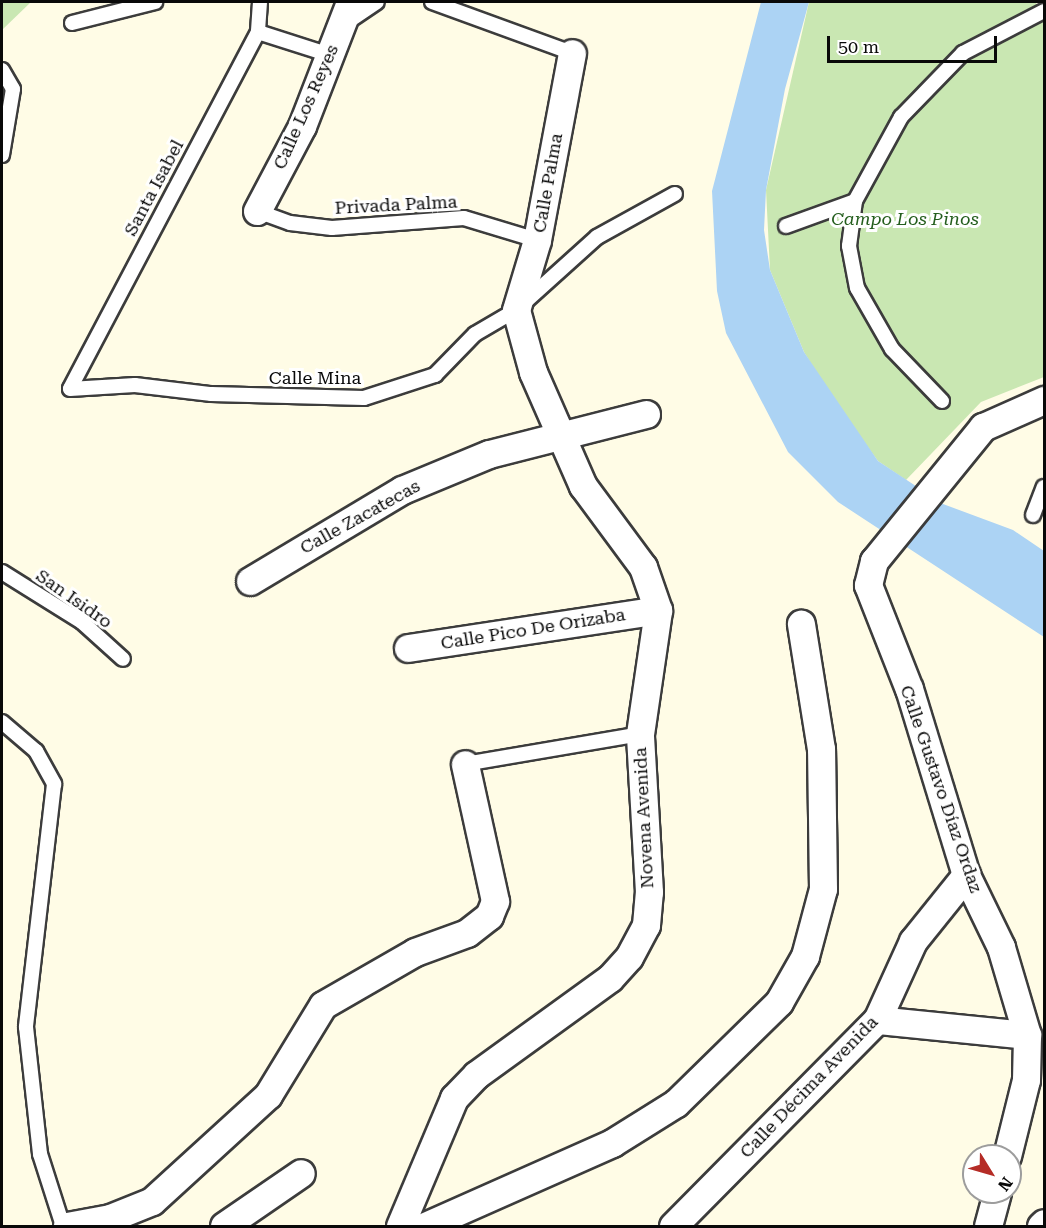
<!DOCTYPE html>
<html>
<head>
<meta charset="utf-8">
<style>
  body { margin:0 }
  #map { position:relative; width:1046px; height:1228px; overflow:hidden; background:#fffce6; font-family:"Roboto Serif",serif }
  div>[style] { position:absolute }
  .green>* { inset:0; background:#c9e7b2 }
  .water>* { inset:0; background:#acd3f4 }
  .roads { filter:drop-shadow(2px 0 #3c3c3c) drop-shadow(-2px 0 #3c3c3c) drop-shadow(0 2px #3c3c3c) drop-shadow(0 -2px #3c3c3c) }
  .service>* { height:14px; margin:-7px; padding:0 7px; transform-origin:7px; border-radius:7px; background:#fff }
  .minor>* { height:27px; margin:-13.5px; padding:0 13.5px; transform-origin:13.5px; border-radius:13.5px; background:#fff }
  span { translate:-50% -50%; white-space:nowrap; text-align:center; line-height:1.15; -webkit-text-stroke:6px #fff; paint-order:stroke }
  .street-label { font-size:18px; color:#090909 }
  .park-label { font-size:18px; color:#245e1d; font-style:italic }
  .frame { position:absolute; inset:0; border:3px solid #090909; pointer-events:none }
  .north { position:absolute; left:962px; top:1144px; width:60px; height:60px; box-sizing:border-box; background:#fff; border:2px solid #9d9d9d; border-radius:50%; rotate:127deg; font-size:16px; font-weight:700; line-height:24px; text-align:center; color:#090909 }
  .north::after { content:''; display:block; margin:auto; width:21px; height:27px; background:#b52c26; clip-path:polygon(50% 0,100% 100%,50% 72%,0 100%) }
  .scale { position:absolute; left:827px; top:36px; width:170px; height:27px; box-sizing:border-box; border:3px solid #090909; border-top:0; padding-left:8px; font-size:18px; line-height:21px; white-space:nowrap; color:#090909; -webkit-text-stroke:4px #fff; paint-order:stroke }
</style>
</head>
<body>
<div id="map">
  <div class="green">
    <i style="clip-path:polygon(2px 2px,31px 2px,2px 30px)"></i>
    <i style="clip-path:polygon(809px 2px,1035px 2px,1044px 13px,1044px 377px,981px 402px,906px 480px,878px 461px,832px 398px,804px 352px,770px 270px,766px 190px)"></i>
  </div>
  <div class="water">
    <i style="clip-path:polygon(761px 2px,809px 2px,785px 89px,766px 190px,764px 230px,770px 270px,804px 352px,878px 461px,943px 504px,1013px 530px,1044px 551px,1044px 637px,838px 502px,788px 452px,726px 333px,717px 291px,712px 191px)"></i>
  </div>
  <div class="roads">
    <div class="service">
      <i style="left:260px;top:2px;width:30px;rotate:94deg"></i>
      <i style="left:258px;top:32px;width:403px;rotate:117.8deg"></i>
      <i style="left:70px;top:389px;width:65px;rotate:-3.5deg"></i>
      <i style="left:135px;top:385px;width:77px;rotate:6.8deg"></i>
      <i style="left:211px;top:394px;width:153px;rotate:1.5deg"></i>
      <i style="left:364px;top:398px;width:75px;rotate:-17.9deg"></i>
      <i style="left:435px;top:375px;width:57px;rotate:-45.7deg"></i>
      <i style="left:475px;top:334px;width:48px;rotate:-30.3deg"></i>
      <i style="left:516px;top:310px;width:109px;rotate:-42deg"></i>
      <i style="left:597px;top:237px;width:89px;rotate:-28.9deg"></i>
      <i style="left:432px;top:2px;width:149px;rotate:20deg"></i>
      <i style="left:72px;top:23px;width:86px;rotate:-14.2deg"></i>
      <i style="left:346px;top:23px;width:37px;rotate:-34deg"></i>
      <i style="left:258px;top:32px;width:76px;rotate:17.7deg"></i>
      <i style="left:2px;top:70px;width:22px;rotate:60deg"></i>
      <i style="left:13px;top:89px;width:67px;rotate:99.5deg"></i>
      <i style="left:257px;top:211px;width:35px;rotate:20deg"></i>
      <i style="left:290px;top:223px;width:42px;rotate:6.8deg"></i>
      <i style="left:332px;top:228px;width:132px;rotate:-4.3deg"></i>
      <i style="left:464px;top:218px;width:76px;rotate:16.8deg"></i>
      <i style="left:786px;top:226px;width:73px;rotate:-19.9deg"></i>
      <i style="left:942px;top:401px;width:72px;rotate:-133.9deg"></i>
      <i style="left:892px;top:349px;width:70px;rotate:-119.8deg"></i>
      <i style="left:857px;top:288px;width:43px;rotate:-100.8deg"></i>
      <i style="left:849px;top:246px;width:45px;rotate:-82.4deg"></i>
      <i style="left:855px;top:201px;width:96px;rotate:-61.3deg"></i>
      <i style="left:901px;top:117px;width:89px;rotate:-45.9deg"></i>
      <i style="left:963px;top:53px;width:91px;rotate:-27.4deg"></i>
      <i style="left:1033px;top:515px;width:30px;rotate:-69deg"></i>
      <i style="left:2px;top:572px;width:94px;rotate:32deg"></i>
      <i style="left:82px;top:622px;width:55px;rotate:42.1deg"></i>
      <i style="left:2px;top:722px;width:45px;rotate:40.5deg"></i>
      <i style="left:36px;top:751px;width:38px;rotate:61deg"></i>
      <i style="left:54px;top:784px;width:245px;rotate:96.6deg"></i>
      <i style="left:26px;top:1027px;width:128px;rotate:83.7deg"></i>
      <i style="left:40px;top:1154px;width:76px;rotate:72.3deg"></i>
      <i style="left:465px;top:764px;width:178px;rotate:-9.7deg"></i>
    </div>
    <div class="minor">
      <i style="left:257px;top:211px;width:96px;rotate:-62.1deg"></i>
      <i style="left:302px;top:126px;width:133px;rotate:-68.8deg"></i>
      <i style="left:250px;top:581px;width:177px;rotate:-30.9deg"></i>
      <i style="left:402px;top:490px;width:94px;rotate:-22.5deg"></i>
      <i style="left:489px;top:454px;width:162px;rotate:-14.3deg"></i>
      <i style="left:408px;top:648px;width:253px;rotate:-8.6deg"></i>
      <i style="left:877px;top:1020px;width:151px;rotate:5.7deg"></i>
      <i style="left:1007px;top:1156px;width:78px;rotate:-76deg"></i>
      <i style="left:1026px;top:1080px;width:45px;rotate:-88.7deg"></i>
      <i style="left:1027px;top:1035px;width:92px;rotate:-106.5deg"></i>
      <i style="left:1001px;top:947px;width:80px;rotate:-115.9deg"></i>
      <i style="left:966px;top:875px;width:195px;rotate:-107deg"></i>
      <i style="left:909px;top:689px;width:112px;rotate:-111.5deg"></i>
      <i style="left:868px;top:585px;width:25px;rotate:-76deg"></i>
      <i style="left:874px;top:561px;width:173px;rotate:-50.9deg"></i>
      <i style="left:983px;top:427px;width:67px;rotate:-23.9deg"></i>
      <i style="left:67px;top:1226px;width:44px;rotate:-10.5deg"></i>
      <i style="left:110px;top:1218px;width:45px;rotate:-22deg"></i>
      <i style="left:152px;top:1201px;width:157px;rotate:-42.4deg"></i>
      <i style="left:268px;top:1095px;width:105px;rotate:-58.6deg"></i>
      <i style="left:323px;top:1005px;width:106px;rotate:-29.9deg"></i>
      <i style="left:415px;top:952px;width:55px;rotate:-20.1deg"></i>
      <i style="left:467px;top:933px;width:28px;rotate:-38deg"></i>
      <i style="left:489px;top:916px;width:16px;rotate:-68deg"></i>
      <i style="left:495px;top:901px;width:140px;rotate:-102.4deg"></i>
      <i style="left:224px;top:1226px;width:93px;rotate:-34.5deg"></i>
      <i style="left:400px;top:1226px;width:139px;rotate:-67.1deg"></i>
      <i style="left:454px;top:1098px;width:32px;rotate:-46deg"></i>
      <i style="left:476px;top:1075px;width:165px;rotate:-35.9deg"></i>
      <i style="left:610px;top:978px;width:28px;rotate:-48deg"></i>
      <i style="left:629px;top:957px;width:36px;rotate:-62deg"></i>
      <i style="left:646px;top:925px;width:33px;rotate:-85deg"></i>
      <i style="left:649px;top:892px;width:158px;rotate:-93.3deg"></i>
      <i style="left:640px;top:734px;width:125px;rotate:-81.7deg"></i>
      <i style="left:658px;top:610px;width:46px;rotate:-109.2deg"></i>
      <i style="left:643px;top:567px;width:101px;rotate:-126.5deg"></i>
      <i style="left:583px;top:486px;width:124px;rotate:-113.7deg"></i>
      <i style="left:533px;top:372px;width:64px;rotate:-105.3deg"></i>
      <i style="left:516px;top:310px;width:73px;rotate:-73.3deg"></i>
      <i style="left:537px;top:240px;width:190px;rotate:-79.4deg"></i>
      <i style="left:425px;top:1226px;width:205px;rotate:-23.9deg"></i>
      <i style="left:612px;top:1143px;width:75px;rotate:-32deg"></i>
      <i style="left:676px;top:1103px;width:144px;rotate:-44.4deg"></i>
      <i style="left:779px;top:1002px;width:53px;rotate:-60.5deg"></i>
      <i style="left:805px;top:956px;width:69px;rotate:-75deg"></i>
      <i style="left:823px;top:889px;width:140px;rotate:-90.8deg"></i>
      <i style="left:821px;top:749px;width:127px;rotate:-99.1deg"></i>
      <i style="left:673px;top:1226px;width:290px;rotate:-45.3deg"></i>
      <i style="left:877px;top:1020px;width:87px;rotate:-65.5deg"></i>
      <i style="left:913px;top:941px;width:85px;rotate:-51.2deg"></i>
      <i style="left:988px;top:1226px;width:35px;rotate:-75deg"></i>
      <i style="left:1041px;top:1226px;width:4px;rotate:-45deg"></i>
    </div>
  </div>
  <div class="street-label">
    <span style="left:306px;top:107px;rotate:-66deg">Calle Los Reyes</span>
    <span style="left:548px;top:183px;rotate:-80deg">Calle Palma</span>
    <span style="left:154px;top:188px;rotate:-62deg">Santa Isabel</span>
    <span style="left:396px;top:205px;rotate:-3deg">Privada Palma</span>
    <span style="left:315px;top:378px">Calle Mina</span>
    <span style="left:360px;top:517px;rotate:-29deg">Calle Zacatecas</span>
    <span style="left:74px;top:599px;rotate:35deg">San Isidro</span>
    <span style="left:533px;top:629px;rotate:-9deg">Calle Pico De Orizaba</span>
    <span style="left:941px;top:789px;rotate:71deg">Calle Gustavo Díaz Ordaz</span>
    <span style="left:644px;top:818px;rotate:-93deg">Novena Avenida</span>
    <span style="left:809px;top:1087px;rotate:-46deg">Calle Décima Avenida</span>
  </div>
  <div class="park-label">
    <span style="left:905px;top:219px">Campo Los Pinos</span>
  </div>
  <div class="frame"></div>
  <div class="north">N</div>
  <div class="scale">50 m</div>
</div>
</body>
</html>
